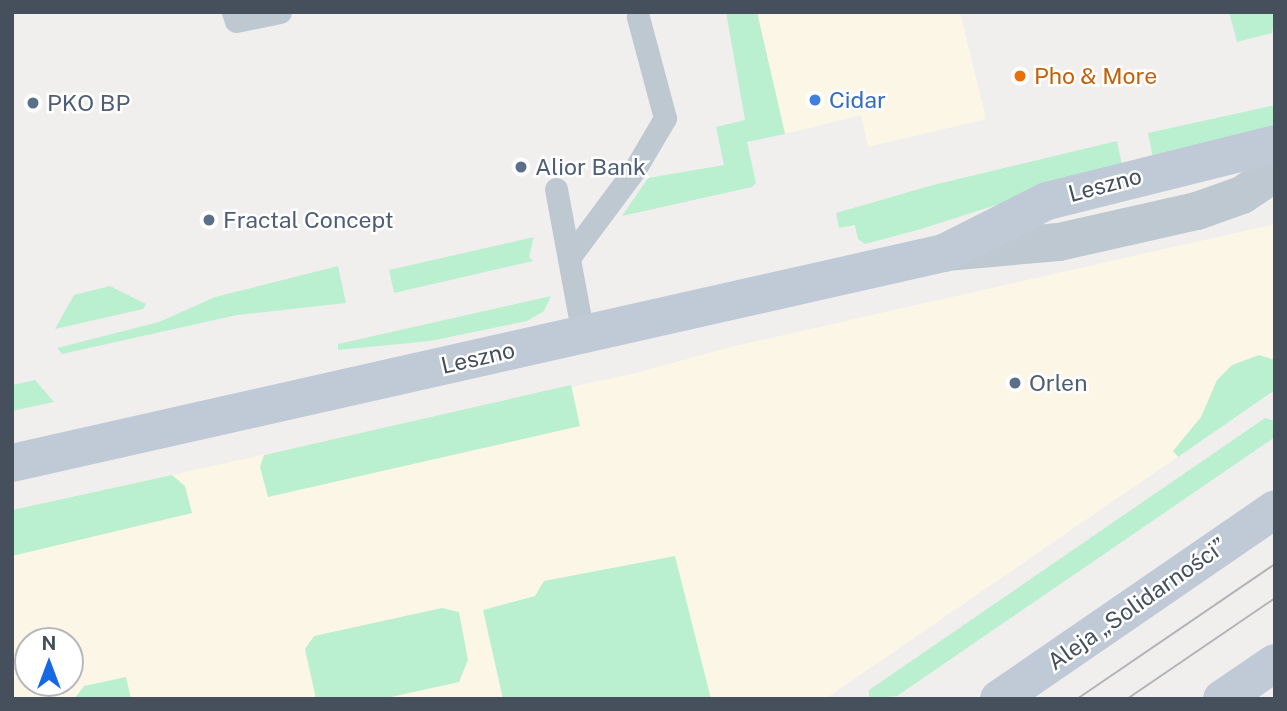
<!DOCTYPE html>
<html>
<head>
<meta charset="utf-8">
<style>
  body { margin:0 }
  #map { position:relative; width:1287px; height:711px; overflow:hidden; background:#f1eeee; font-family:"Public Sans",sans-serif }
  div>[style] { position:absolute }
  .commercial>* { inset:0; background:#fcf6e6 }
  .green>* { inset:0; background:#baf0d0 }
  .service>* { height:23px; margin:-11.5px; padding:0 11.5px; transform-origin:11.5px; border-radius:11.5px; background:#bec8d0 }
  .minor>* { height:38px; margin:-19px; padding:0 19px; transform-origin:19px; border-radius:19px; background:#bec8d0 }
  .secondary>* { height:38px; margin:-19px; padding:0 19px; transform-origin:19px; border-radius:19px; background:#c0cad7 }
  .tram>* { height:2px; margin:-1px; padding:0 1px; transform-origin:1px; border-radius:1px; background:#b0b3b8 }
  .dots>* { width:19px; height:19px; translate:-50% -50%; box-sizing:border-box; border:4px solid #fff; border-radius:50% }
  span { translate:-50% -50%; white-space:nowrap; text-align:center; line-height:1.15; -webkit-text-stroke:5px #fff; paint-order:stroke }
  .food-label { font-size:23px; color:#c56008 }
  .left { translate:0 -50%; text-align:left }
  .shop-label { font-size:23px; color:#366cbe }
  .service-label { font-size:23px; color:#4e5e75 }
  .street-label { font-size:23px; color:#45505c }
  .frame { position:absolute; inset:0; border:14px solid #45505c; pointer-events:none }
  .north { position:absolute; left:14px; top:627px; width:70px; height:70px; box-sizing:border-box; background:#fff; border:2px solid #b5b9be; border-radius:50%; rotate:0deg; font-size:19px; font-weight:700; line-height:28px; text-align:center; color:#45505c }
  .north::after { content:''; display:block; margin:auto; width:24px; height:32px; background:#1569e3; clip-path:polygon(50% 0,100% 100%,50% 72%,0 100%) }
</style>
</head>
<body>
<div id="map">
  <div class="commercial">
    <i style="clip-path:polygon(757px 12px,960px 12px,986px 119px,868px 147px,861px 115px,785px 134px)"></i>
    <i style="clip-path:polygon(evenodd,1275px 224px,1275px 390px,825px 699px,12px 699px,12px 510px,636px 373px,731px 347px,1275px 224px,28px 641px,70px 641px,70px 683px,28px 683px,28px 641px)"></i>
  </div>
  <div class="green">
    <i style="clip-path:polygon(726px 12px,757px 12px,785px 134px,747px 142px,756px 183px,752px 187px,622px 216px,648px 178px,724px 165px,716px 127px,745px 120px)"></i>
    <i style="clip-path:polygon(1229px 12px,1275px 12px,1272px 33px,1237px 42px)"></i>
    <i style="clip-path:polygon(1275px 105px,1275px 127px,1153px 158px,1148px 133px)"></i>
    <i style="clip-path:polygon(1117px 141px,1122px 165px,921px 229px,865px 244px,858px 239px,855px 225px,839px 228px,836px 213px,933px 185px)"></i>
    <i style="clip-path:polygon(534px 237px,529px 257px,533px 261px,394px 293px,389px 270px)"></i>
    <i style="clip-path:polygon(338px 266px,346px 303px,237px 315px,62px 354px,57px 348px,159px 322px,215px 297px)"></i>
    <i style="clip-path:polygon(110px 286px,146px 304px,143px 309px,55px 329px,74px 295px)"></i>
    <i style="clip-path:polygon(551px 296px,544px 311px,527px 321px,430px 341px,338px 350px,338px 344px)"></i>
    <i style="clip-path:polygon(1259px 355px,1275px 360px,1275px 390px,1178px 457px,1173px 451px,1201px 417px,1217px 380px,1232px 365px)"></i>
    <i style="clip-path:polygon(35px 380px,54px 402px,12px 411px,12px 385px)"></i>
    <i style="clip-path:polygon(571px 385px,580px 426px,268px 497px,260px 467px,264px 455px)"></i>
    <i style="clip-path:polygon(1265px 418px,1275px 421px,1275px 437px,897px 696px,869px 699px,869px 690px)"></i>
    <i style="clip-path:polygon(172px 475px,185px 486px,192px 513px,12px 556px,12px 510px)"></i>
    <i style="clip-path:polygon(675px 556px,711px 699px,503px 699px,483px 610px,535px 596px,544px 581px)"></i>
    <i style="clip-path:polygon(442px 608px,459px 612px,468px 660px,459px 682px,382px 699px,316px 699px,305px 649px,314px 636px)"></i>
    <i style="clip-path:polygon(126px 677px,131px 699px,74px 699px,84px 686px)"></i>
  </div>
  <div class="service">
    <i style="left:233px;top:12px;width:9px;rotate:72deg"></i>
    <i style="left:236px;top:21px;width:45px;rotate:-11.6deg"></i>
    <i style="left:556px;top:189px;width:147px;rotate:79.5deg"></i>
    <i style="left:571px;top:255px;width:107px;rotate:-53.3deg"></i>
    <i style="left:635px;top:169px;width:59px;rotate:-59.5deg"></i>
    <i style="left:665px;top:118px;width:105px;rotate:-105deg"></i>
  </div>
  <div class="minor">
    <i style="left:946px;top:252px;width:113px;rotate:-5.1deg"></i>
    <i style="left:1059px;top:242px;width:141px;rotate:-12.7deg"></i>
    <i style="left:1197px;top:211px;width:48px;rotate:-19.6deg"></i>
    <i style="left:1242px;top:195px;width:40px;rotate:-34deg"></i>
  </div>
  <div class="secondary">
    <i style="left:12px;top:463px;width:955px;rotate:-12.7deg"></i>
    <i style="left:944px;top:253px;width:115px;rotate:-26.8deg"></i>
    <i style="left:1047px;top:201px;width:235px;rotate:-14deg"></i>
    <i style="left:999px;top:699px;width:335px;rotate:-34.5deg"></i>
    <i style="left:1222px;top:699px;width:64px;rotate:-34.2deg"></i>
  </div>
  <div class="tram">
    <i style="left:1077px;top:699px;width:240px;rotate:-34.3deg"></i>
    <i style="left:1127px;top:699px;width:179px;rotate:-34.3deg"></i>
  </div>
  <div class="dots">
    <i style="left:1020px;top:76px;background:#e8710a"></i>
    <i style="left:815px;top:100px;background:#3f7fe0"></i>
    <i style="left:33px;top:103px;background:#5c6f8a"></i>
    <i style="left:521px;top:167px;background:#5c6f8a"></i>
    <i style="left:209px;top:220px;background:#5c6f8a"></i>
    <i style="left:1015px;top:383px;background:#5c6f8a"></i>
  </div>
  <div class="food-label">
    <span class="left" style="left:1034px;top:76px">Pho &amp; More</span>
  </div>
  <div class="shop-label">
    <span class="left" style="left:829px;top:100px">Cidar</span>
  </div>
  <div class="service-label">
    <span class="left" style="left:47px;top:103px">PKO BP</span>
    <span class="left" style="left:535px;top:167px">Alior Bank</span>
    <span class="left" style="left:223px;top:220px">Fractal Concept</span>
    <span class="left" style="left:1029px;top:383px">Orlen</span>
  </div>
  <div class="street-label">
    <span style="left:1105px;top:185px;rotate:-15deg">Leszno</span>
    <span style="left:478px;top:358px;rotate:-13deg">Leszno</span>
    <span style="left:1137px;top:604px;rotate:-35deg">Aleja „Solidarności”</span>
  </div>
  <div class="frame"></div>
  <div class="north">N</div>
</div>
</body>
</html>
